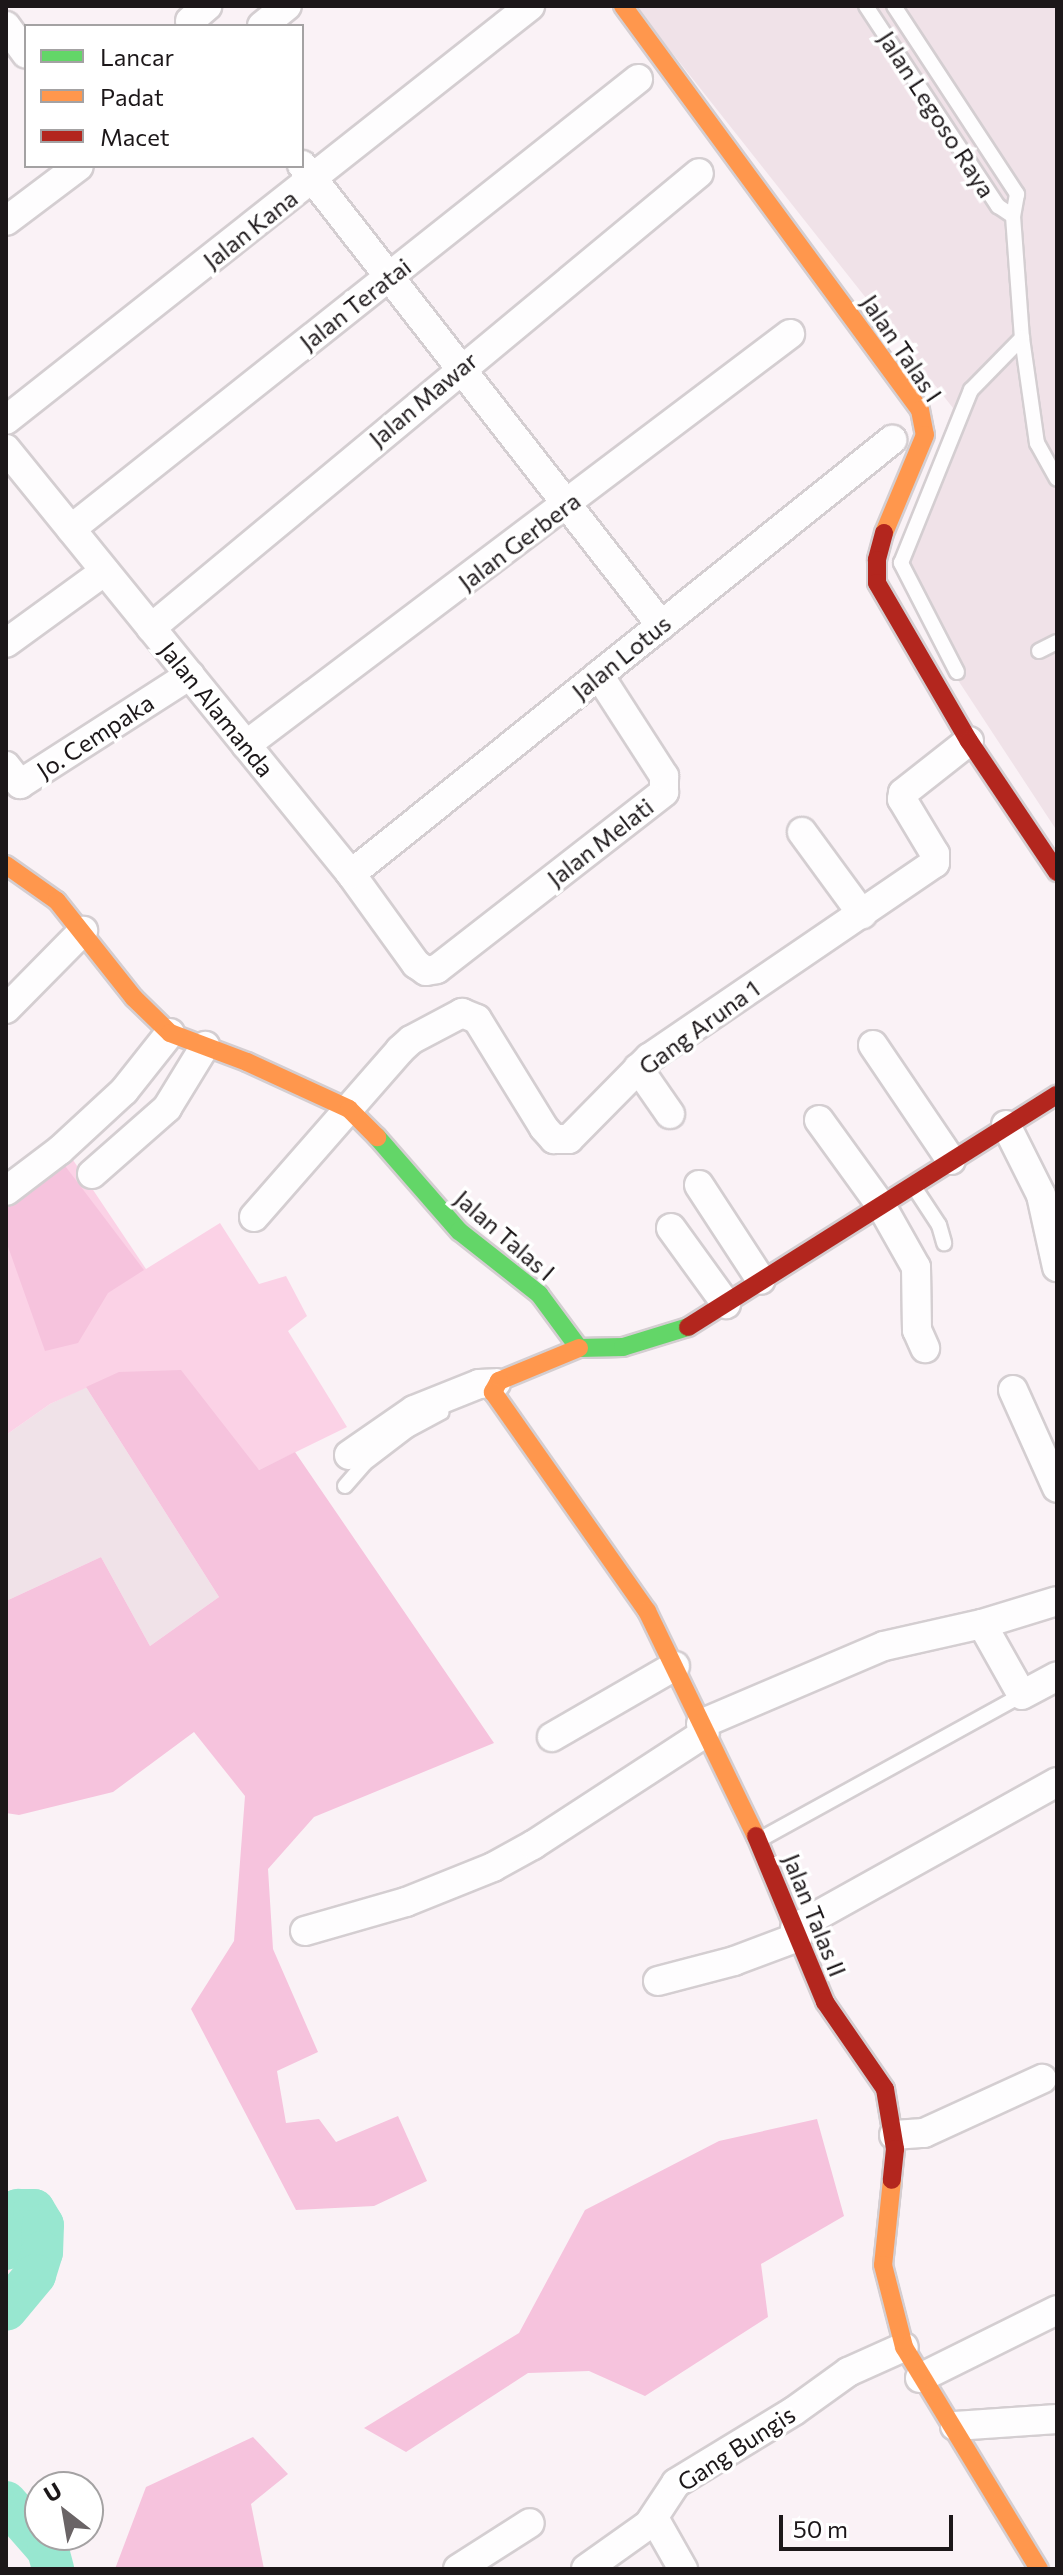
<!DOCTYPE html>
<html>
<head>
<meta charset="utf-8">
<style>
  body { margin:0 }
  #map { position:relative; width:1063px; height:2575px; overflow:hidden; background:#faf2f6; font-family:Commissioner,sans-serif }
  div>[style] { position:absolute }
  .built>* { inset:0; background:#f0e2e8 }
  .green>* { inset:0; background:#fbd2e6 }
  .forest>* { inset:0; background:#f6c3dd }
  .river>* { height:42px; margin:-21px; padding:0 21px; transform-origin:21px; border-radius:21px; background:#98e7d0 }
  .roads { filter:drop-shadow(2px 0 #d4ced1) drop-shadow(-2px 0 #d4ced1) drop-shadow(0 2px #d4ced1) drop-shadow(0 -2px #d4ced1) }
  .lane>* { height:14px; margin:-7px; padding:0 7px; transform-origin:7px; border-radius:7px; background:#fefdfe }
  .street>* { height:28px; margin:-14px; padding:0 14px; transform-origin:14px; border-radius:14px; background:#fefdfe }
  .fast>* { height:18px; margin:-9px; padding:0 9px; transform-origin:9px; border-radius:9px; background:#63d668 }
  .slow>* { height:18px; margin:-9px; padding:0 9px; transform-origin:9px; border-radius:9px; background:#ff974d }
  .jam>* { height:18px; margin:-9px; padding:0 9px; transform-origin:9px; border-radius:9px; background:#b3261e }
  span { translate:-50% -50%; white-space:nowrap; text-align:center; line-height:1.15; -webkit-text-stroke:7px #fff; paint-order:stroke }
  .street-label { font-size:24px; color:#1c1719 }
  .frame { position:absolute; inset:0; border:8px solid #1c1719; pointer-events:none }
  .legend { position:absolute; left:24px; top:24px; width:280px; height:144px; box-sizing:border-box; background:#fff; border:2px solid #a4a2a3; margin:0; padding:10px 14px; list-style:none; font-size:24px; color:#1c1719 }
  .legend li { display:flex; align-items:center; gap:16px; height:40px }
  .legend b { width:40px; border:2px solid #a4a2a3 }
  .north { position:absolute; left:24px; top:2471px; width:80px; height:80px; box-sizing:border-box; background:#fff; border:2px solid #a4a2a3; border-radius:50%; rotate:329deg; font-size:22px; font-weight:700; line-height:32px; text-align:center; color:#1c1719 }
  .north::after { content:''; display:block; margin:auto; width:28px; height:36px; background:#6a6466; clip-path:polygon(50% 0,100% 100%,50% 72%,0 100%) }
  .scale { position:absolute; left:779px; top:2515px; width:174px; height:36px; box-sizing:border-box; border:4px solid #1c1719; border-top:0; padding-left:10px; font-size:24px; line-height:28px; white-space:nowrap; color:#1c1719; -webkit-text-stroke:6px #fff; paint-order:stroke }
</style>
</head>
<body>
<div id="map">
  <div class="built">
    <i style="clip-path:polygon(635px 6px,1057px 6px,1057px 831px,952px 671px,894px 566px,953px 408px)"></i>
    <i style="clip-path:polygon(86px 1387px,219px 1597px,150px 1646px,101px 1557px,6px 1601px,6px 1435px,50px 1404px)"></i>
  </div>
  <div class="green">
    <i style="clip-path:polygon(69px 1154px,146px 1269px,220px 1223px,259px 1284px,286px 1276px,307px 1316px,288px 1331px,347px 1427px,259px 1470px,119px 1373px,50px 1404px,6px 1435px,6px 1194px)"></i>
  </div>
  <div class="forest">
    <i style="clip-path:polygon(50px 1146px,144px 1270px,108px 1293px,78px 1343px,45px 1351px,6px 1241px,6px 1177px)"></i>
    <i style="clip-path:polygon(181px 1370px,259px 1470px,295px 1452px,494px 1743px,314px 1817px,268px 1869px,273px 1949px,318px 2052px,277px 2071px,286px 2123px,319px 2119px,336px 2142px,398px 2116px,427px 2181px,374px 2206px,296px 2210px,191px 2009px,234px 1941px,245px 1796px,194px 1732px,113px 1792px,19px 1815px,6px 1813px,6px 1601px,101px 1557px,150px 1646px,219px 1597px,86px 1387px,119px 1372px)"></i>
    <i style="clip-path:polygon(817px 2119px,844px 2216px,761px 2264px,768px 2317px,645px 2396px,589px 2371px,528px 2373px,406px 2452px,364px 2428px,519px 2333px,585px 2210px,719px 2141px)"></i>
    <i style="clip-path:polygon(253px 2437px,288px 2474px,251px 2504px,264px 2569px,115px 2569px,146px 2487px)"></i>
  </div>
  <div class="river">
    <i style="left:6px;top:2249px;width:41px;rotate:-72.9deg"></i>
    <i style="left:18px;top:2210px;width:16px"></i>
    <i style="left:34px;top:2210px;width:17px;rotate:59deg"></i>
    <i style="left:43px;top:2225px;width:27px;rotate:92deg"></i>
    <i style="left:42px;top:2252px;width:24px;rotate:107deg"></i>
    <i style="left:35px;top:2275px;width:45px;rotate:129.6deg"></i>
    <i style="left:6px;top:2502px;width:64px;rotate:48.8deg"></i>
    <i style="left:48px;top:2550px;width:20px;rotate:75deg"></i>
  </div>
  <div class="roads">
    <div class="lane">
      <i style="left:866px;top:6px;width:240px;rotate:56.6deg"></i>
      <i style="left:998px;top:206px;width:18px;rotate:34deg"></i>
      <i style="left:894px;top:6px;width:225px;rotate:56.8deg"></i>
      <i style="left:1017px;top:194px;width:22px;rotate:100deg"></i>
      <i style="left:1013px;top:216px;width:122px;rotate:85.8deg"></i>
      <i style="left:1022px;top:338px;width:106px;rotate:81.9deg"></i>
      <i style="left:1037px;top:443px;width:41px;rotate:60.9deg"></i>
      <i style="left:1039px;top:651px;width:20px;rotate:-27deg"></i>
      <i style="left:957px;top:672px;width:123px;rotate:-117.2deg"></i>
      <i style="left:901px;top:563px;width:187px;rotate:-68deg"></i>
      <i style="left:971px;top:390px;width:73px;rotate:-45.6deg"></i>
      <i style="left:914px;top:1187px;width:45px;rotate:56.7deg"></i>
      <i style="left:939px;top:1225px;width:19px;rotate:74deg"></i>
      <i style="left:345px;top:1486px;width:30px;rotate:-49deg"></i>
      <i style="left:365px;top:1463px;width:54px;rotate:-37.5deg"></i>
      <i style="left:408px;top:1430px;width:38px;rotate:-28deg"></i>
      <i style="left:759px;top:1840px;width:300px;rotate:-28.9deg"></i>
    </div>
    <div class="street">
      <i style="left:190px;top:21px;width:23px;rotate:-41deg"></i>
      <i style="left:6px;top:26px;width:34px;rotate:54deg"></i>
      <i style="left:262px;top:26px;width:32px;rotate:-39deg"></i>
      <i style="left:302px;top:165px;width:584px;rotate:52.03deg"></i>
      <i style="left:6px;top:221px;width:91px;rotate:-37deg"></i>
      <i style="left:6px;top:420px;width:668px;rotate:-38.31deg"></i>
      <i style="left:6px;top:449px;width:547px;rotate:50.93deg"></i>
      <i style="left:351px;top:874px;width:111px;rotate:54.2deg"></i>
      <i style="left:416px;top:964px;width:12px;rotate:35deg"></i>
      <i style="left:426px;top:971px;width:11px;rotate:-10deg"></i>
      <i style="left:437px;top:969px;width:288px;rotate:-37.9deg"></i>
      <i style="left:664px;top:792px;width:16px;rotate:-90deg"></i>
      <i style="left:664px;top:776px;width:120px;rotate:-122.8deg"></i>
      <i style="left:71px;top:529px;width:724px;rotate:-38.44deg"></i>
      <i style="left:151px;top:628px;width:712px;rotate:-39.7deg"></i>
      <i style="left:6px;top:643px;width:122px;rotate:-36deg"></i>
      <i style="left:246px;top:745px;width:682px;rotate:-37.07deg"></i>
      <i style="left:6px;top:766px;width:23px;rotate:52deg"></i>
      <i style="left:20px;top:784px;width:202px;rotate:-32.7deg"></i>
      <i style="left:802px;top:832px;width:102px;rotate:53.8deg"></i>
      <i style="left:351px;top:874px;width:694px;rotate:-38.74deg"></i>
      <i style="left:6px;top:1009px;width:110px;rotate:-45.4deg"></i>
      <i style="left:873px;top:1045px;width:139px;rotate:55.9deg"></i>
      <i style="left:638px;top:1068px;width:56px;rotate:55.2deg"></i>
      <i style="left:819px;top:1120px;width:107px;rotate:54.1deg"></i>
      <i style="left:882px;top:1207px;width:69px;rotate:60.5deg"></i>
      <i style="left:916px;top:1267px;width:63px;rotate:89.1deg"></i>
      <i style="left:917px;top:1330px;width:20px;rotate:66deg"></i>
      <i style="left:1006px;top:1125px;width:78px;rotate:63.4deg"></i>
      <i style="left:1041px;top:1195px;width:74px;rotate:77.5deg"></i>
      <i style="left:92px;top:1174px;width:100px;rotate:-41.3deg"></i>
      <i style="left:167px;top:1108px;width:73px;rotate:-58.5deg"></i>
      <i style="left:699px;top:1185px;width:113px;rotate:56.9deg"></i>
      <i style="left:6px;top:1191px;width:68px;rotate:-37.2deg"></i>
      <i style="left:60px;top:1150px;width:87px;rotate:-42.7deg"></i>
      <i style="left:124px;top:1091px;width:74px;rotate:-51.6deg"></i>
      <i style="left:254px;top:1217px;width:222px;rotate:-48.8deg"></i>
      <i style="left:400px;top:1050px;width:15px;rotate:-42deg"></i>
      <i style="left:411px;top:1040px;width:58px;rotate:-27.9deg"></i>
      <i style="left:462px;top:1013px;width:16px;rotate:22deg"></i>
      <i style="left:477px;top:1019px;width:128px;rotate:58.4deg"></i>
      <i style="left:544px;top:1128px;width:15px;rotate:48deg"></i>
      <i style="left:554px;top:1139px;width:15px"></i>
      <i style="left:569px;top:1139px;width:114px;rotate:-45.4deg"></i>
      <i style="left:649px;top:1058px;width:346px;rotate:-34.3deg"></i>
      <i style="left:935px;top:863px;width:9px;rotate:-90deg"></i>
      <i style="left:935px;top:854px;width:64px;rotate:-121deg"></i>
      <i style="left:902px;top:799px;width:6px;rotate:-81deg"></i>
      <i style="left:903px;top:793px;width:84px;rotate:-38.2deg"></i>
      <i style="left:671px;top:1228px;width:94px;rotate:54.1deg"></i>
      <i style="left:1013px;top:1390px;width:107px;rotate:65.8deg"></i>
      <i style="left:349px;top:1455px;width:79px;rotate:-34.7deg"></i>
      <i style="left:414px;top:1410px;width:70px;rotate:-21.8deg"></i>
      <i style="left:479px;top:1384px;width:17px;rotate:-3deg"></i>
      <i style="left:982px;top:1624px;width:81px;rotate:60.6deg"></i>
      <i style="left:1022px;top:1695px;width:40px;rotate:-28deg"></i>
      <i style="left:701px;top:1724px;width:199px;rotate:-23.1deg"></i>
      <i style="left:884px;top:1646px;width:100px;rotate:-12.7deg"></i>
      <i style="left:982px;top:1624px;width:78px;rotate:-17deg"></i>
      <i style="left:552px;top:1737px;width:142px;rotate:-30deg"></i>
      <i style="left:795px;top:1928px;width:300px;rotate:-29.1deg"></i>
      <i style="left:305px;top:1931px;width:105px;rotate:-16deg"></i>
      <i style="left:406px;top:1902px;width:94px;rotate:-21.9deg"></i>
      <i style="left:493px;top:1867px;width:46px;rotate:-28.8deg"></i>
      <i style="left:533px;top:1845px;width:205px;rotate:-33.1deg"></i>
      <i style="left:658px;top:1981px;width:79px;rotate:-14.7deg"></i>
      <i style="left:734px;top:1961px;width:68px;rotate:-20.6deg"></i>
      <i style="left:894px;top:2135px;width:30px;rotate:-4deg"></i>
      <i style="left:924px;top:2133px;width:130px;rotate:-24.6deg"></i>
      <i style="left:920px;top:2378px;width:153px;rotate:-26.4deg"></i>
      <i style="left:955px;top:2426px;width:102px;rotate:-3.9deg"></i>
      <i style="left:654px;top:2518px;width:59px;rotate:60.4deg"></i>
      <i style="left:458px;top:2569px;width:85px;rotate:-32.6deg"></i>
      <i style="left:586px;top:2569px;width:77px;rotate:-35.5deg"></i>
      <i style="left:649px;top:2524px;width:49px;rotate:-56.6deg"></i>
      <i style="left:676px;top:2483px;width:138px;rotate:-31.4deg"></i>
      <i style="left:794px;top:2411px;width:67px;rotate:-35.8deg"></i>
      <i style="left:848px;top:2372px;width:61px;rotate:-24.1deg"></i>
    </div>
    <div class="fast">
      <i style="left:377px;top:1137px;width:125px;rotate:48.9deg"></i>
      <i style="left:459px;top:1231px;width:102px;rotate:38.2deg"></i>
      <i style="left:539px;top:1294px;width:67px;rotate:53.5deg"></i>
      <i style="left:579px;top:1348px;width:44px;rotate:-1.3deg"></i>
      <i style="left:623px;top:1347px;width:68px;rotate:-17.1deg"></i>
    </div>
    <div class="slow">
      <i style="left:623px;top:6px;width:501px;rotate:53.68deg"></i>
      <i style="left:920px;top:410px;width:25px;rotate:79deg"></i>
      <i style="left:925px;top:435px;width:106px;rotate:112.7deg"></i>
      <i style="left:6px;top:865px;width:62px;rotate:35.2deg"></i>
      <i style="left:57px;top:901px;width:124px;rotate:51.6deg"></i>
      <i style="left:134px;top:998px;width:50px;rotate:44.2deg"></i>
      <i style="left:170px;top:1033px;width:82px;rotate:20.6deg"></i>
      <i style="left:247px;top:1062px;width:112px;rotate:24.7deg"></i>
      <i style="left:349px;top:1109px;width:40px;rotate:45deg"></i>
      <i style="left:579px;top:1348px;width:87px;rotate:157.6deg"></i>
      <i style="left:499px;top:1381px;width:13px;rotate:119deg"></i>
      <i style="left:493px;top:1392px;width:268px;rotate:54.9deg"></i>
      <i style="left:647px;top:1611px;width:250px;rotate:64.2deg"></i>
      <i style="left:892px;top:2180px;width:85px;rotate:96deg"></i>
      <i style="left:883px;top:2265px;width:85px;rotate:75.6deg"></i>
      <i style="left:904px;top:2347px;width:260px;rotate:58.7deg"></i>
    </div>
    <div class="jam">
      <i style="left:884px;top:533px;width:28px;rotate:105deg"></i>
      <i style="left:877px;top:560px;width:23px;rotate:90deg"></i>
      <i style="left:877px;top:583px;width:183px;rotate:59.8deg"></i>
      <i style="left:969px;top:741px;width:158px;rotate:56.1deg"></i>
      <i style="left:688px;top:1327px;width:436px;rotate:-32.2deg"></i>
      <i style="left:756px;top:1836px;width:180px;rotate:67.4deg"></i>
      <i style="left:825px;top:2002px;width:106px;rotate:55.4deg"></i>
      <i style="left:885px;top:2089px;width:61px;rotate:80.5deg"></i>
      <i style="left:895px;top:2149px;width:31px;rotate:96deg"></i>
    </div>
  </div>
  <div class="street-label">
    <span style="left:937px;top:114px;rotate:57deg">Jalan Legoso Raya</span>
    <span style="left:250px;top:229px;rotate:-38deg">Jalan Kana</span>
    <span style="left:355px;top:304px;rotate:-38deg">Jalan Teratai</span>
    <span style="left:902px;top:348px;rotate:56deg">Jalan Talas I</span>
    <span style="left:423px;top:399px;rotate:-40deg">Jalan Mawar</span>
    <span style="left:519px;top:541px;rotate:-37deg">Jalan Gerbera</span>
    <span style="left:621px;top:657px;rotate:-39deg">Jalan Lotus</span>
    <span style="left:217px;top:709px;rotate:51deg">Jalan Alamanda</span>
    <span style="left:95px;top:736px;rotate:-33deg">Jo. Cempaka</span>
    <span style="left:600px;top:842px;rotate:-38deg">Jalan Melati</span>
    <span style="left:699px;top:1027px;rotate:-36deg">Gang Aruna 1</span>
    <span style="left:505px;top:1235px;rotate:41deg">Jalan Talas I</span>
    <span style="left:815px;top:1915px;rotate:68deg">Jalan Talas II</span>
    <span style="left:736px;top:2448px;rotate:-33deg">Gang Bungis</span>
  </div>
  <div class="frame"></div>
  <ul class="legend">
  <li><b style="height:10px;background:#63d668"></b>Lancar</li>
  <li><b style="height:10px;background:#ff974d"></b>Padat</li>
  <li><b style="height:10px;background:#b3261e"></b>Macet</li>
  </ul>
  <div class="north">U</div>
  <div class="scale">50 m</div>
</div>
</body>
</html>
